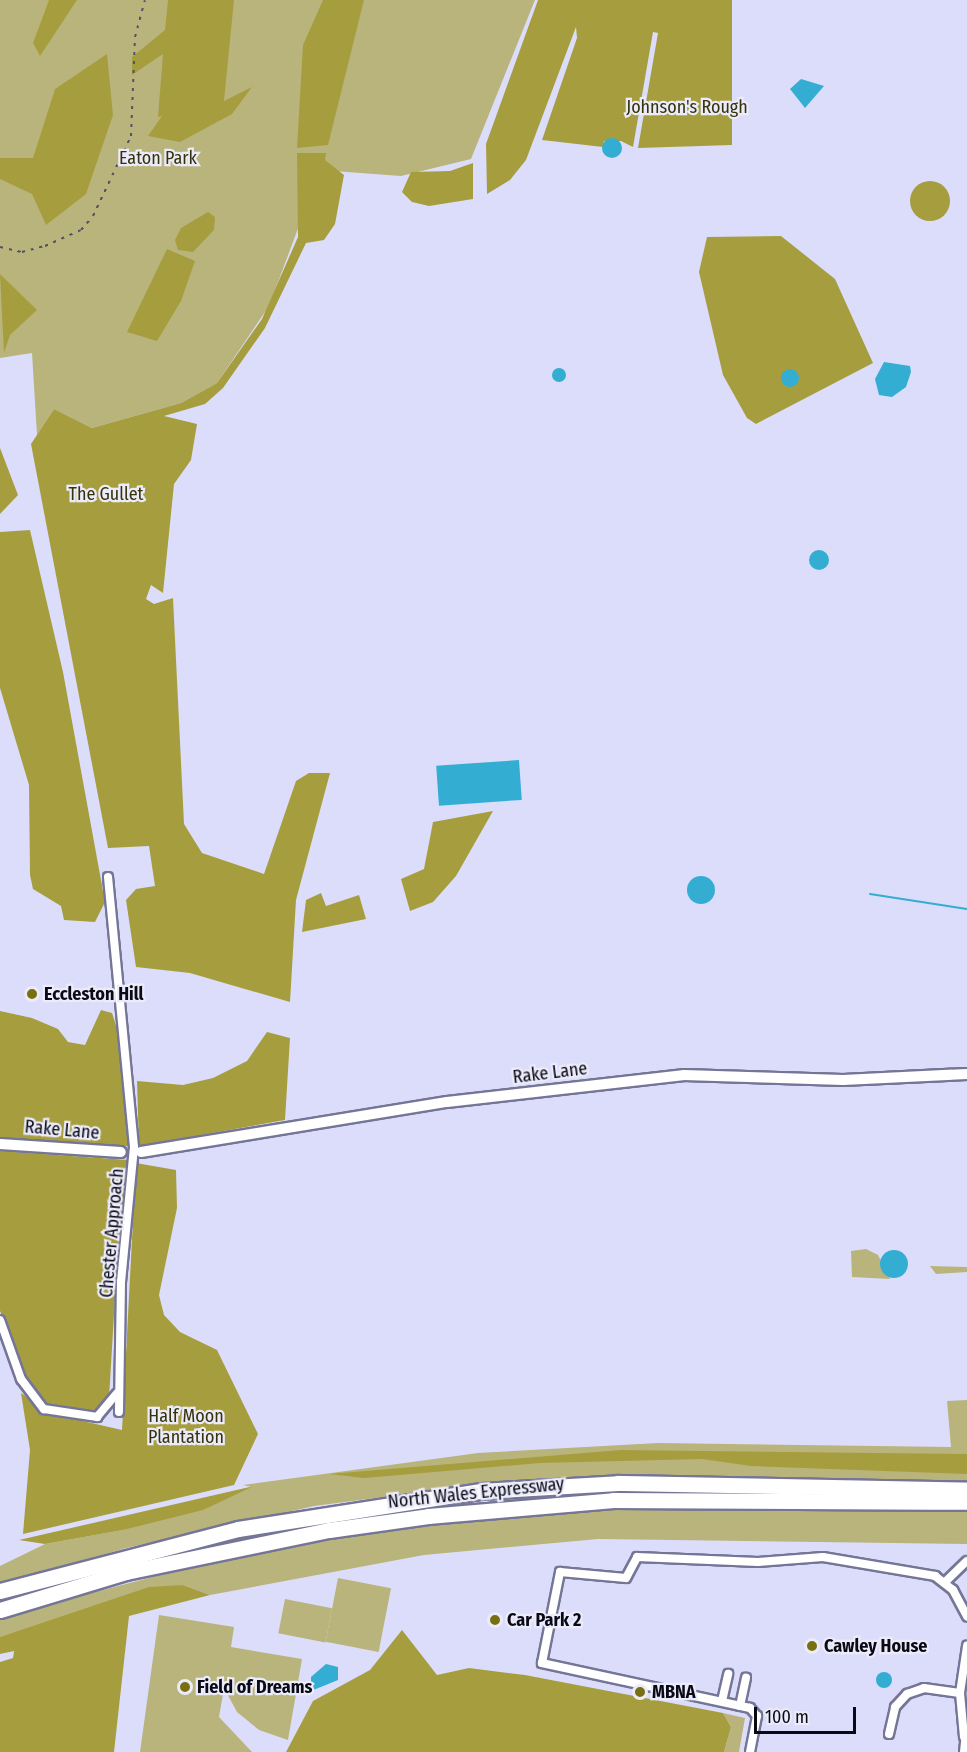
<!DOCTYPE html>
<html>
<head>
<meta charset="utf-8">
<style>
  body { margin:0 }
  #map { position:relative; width:967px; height:1752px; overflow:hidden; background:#dcddfb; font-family:"Fira Sans Condensed",sans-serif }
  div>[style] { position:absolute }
  .green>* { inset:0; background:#b9b47c; transform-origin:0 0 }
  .forest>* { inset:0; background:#a69e3e }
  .round { border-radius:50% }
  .water>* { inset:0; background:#34add3; transform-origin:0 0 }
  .stream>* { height:2px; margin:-1px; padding:0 1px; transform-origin:1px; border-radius:1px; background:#34add3 }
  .roads { filter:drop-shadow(2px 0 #757697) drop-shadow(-2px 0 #757697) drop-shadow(0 2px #757697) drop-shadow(0 -2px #757697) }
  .street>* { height:8px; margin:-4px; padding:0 4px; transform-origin:4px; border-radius:4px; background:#fff }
  .secondary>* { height:10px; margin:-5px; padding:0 5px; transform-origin:5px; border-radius:5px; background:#fff }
  .highway>* { height:15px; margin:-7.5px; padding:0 7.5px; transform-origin:7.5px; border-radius:7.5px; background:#fff }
  .rail>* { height:2px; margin-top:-1px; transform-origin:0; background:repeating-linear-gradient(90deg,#515264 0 3px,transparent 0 9px) }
  .dots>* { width:16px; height:16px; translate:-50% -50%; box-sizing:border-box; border:3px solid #ebebfa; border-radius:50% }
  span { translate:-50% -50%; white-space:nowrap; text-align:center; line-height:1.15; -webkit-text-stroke:4.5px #ebebfa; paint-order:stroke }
  .park-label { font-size:18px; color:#363209 }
  .poi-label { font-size:18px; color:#0a0a16; font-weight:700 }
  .left { translate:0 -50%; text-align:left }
  .street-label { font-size:18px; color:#0a0a16 }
  .scale { position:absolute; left:754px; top:1707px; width:102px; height:27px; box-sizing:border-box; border:3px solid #0a0a16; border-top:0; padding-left:8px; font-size:18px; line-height:21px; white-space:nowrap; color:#0a0a16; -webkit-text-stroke:4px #ebebfa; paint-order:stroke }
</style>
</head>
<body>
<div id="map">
  <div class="green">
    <i style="clip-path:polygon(0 0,535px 0,471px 159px,401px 176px,320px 170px,269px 306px,217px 383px,181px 403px,92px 428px,54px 409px,37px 435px,32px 353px,0 358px)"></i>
    <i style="clip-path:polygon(866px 1249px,878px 1255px,890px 1279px,852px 1277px,851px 1251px)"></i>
    <i style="clip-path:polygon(930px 1266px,967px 1267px,967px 1272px,936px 1274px)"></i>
    <i style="clip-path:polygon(967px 1400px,967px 1482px,738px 1479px,468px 1486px,314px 1506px,126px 1548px,0 1585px,0 1566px,45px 1544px,123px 1530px,252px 1487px,243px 1485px,478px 1453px,658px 1443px,951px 1447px,947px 1401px)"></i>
    <i style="clip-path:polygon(674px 1507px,967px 1511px,967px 1544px,598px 1539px,424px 1555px,210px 1595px,183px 1585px,0 1637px,0 1617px,248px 1552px,411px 1525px,535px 1512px)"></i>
    <i style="left:338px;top:1578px;width:54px;height:65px;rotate:11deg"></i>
    <i style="left:285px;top:1599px;width:48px;height:35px;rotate:11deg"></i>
    <i style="clip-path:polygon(159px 1615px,234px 1627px,231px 1647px,302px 1659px,288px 1740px,259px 1730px,237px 1712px,224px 1688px,219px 1717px,252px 1752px,140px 1752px)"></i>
    <i style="clip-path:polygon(723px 1713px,745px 1718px,739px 1752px,724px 1752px,731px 1727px)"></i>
  </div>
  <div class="forest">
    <i style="clip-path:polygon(49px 0,77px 0,40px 56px,33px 43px)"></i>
    <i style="clip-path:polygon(168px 0,234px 0,224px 101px,252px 87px,232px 114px,180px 142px,148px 136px,162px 116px,158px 117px,163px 54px,132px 75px,132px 57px,165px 30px)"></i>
    <i style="clip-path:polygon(323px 0,364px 0,328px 145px,297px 148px,303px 45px)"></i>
    <i style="clip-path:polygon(538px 0,732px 0,732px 145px,638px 148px,658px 33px,653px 32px,633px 147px,621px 141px,604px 141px,603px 147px,542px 140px,577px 38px,576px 27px,526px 160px,510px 180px,487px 194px,486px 144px)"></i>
    <i style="clip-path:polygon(107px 54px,113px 115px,86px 194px,46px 225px,32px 194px,0 179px,0 158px,33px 158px,55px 89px)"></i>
    <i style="clip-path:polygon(297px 153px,326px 153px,325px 160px,344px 175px,335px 224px,324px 240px,306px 243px,265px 328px,223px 388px,205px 404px,164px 416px,197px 424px,191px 460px,174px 484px,163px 593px,151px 585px,146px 599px,154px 604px,173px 598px,184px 824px,202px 853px,264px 874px,296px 781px,309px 773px,330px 773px,296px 900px,290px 1002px,190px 973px,136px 967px,126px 900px,136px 889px,155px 886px,149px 846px,108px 848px,31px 444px,54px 409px,92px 428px,181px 403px,217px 383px,262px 319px,298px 237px)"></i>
    <i style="clip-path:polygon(473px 163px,473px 199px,429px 206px,412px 202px,402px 192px,411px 172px,450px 171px)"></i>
    <i class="round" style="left:910px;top:181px;width:40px;height:40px"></i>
    <i style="clip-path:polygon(208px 212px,215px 217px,214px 230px,193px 252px,178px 250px,175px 240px,181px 228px)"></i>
    <i style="clip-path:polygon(781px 236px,835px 279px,873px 363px,756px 424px,747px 418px,723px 375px,699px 272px,707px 237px)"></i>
    <i style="clip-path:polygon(167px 249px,195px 261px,181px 301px,157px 341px,127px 332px)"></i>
    <i style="clip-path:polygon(0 274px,37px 310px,10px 335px,4px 353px)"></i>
    <i style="clip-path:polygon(0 448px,18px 495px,0 514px)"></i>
    <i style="clip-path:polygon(30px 530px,63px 672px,105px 902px,95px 922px,64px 920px,61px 906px,33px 889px,30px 875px,29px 785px,0 688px,0 532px)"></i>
    <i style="clip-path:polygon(493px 811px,456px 876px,433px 902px,410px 911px,401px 879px,424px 869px,433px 822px)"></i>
    <i style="clip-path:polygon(321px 893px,326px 906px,359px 895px,366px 919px,302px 932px,306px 900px)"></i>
    <i style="clip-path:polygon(101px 1010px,112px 1013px,126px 1055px,130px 1146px,0 1139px,0 1011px,32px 1018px,58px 1029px,68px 1042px,85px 1045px)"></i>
    <i style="clip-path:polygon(267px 1032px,290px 1038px,285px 1120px,139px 1146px,137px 1081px,183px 1085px,213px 1078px,247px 1061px)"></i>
    <i style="clip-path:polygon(0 1151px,129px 1160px,119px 1231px,108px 1415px,48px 1406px,30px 1390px,0 1311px)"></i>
    <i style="clip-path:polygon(136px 1163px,176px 1170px,177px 1208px,159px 1295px,164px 1315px,180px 1332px,217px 1350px,258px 1434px,234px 1485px,23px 1534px,30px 1450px,21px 1393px,52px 1414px,122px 1430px)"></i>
    <i style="clip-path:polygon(621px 1450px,967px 1454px,967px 1474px,751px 1466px,702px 1459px,540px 1463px,364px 1478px,329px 1474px)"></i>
    <i style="clip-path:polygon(254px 1486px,203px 1510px,123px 1530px,45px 1544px,19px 1540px)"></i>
    <i style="clip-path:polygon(183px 1585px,210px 1595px,129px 1616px,114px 1752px,0 1752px,0 1662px,13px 1658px,14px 1651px,0 1654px,0 1637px,149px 1587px)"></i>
    <i style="clip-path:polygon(402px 1630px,437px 1675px,469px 1668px,525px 1675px,723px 1713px,731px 1727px,724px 1752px,286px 1752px,313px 1701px,370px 1670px)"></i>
  </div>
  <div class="water">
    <i style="clip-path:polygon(801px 79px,824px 86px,805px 108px,790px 89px)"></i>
    <i class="round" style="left:602px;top:138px;width:20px;height:20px"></i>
    <i style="clip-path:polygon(884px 362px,910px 366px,911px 372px,906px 387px,892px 397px,879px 395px,875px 379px)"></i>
    <i class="round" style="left:552px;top:368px;width:14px;height:14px"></i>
    <i class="round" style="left:781px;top:369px;width:18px;height:18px"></i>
    <i class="round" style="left:809px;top:550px;width:20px;height:20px"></i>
    <i style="left:519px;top:760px;width:40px;height:83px;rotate:86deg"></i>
    <i class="round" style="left:687px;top:876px;width:28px;height:28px"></i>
    <i class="round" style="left:880px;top:1250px;width:28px;height:28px"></i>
    <i style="clip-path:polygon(326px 1664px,338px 1667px,338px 1680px,311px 1691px,311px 1677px)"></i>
    <i class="round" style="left:876px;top:1672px;width:16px;height:16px"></i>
  </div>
  <div class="stream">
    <i style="left:870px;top:894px;width:98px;rotate:8.8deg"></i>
  </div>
  <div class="roads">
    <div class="street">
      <i style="left:108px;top:877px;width:271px;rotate:84.5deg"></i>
      <i style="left:134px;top:1147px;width:136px;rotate:95.5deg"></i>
      <i style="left:121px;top:1282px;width:130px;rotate:90.9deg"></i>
      <i style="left:0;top:1320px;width:63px;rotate:70.4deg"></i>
      <i style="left:21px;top:1379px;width:38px;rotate:53deg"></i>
      <i style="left:44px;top:1409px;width:54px;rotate:8.6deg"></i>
      <i style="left:97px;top:1417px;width:31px;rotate:-50deg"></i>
      <i style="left:945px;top:1582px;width:30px;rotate:-44deg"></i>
      <i style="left:722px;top:1701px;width:28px;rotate:-77deg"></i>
      <i style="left:740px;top:1706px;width:29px;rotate:-78deg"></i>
      <i style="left:889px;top:1734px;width:28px;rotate:-77deg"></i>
      <i style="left:895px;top:1707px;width:18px;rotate:-47deg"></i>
      <i style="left:907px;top:1694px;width:18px;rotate:-19deg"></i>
      <i style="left:924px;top:1688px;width:36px;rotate:8deg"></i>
      <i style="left:964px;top:1737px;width:44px;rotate:-95.2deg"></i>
      <i style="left:960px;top:1693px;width:48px;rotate:-81.5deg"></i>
      <i style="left:750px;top:1752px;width:37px;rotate:-79deg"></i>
      <i style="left:757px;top:1716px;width:11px;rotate:-131deg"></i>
      <i style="left:750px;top:1708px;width:213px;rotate:-167.8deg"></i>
      <i style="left:542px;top:1663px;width:93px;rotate:-78.8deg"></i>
      <i style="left:560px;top:1572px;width:66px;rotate:5.2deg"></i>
      <i style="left:626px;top:1578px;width:24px;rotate:-62deg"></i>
      <i style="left:637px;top:1557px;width:121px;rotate:2.4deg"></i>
      <i style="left:758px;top:1562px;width:65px;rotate:-4.4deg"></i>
      <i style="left:823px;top:1557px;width:114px;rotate:9.6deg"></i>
      <i style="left:935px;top:1576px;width:23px;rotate:38deg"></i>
      <i style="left:953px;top:1590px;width:30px;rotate:62deg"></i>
    </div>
    <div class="secondary">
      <i style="left:0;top:1144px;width:121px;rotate:3.8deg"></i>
      <i style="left:141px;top:1152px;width:310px;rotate:-9.3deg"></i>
      <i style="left:447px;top:1102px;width:239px;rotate:-6.5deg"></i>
      <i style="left:684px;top:1075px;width:159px;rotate:1.8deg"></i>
      <i style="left:843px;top:1080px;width:124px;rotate:-2.8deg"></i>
      <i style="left:965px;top:1752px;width:19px;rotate:-84deg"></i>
    </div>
    <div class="highway">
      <i style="left:0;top:1591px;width:246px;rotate:-14.6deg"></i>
      <i style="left:238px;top:1529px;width:246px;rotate:-8.9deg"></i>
      <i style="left:481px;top:1491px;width:137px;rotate:-3.3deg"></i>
      <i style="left:618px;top:1483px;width:349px;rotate:1.1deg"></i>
      <i style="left:0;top:1610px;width:132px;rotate:-16.8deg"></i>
      <i style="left:126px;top:1572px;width:207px;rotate:-11.7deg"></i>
      <i style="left:329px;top:1530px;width:100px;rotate:-8deg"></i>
      <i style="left:428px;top:1516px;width:186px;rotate:-4.9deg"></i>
      <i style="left:613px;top:1500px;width:354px;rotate:0.3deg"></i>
    </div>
  </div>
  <div class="rail">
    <i style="left:0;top:247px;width:23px;rotate:13deg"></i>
    <i style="left:22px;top:252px;width:24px;rotate:-15deg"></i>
    <i style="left:45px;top:246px;width:39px;rotate:-24deg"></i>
    <i style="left:81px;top:230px;width:18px;rotate:-49deg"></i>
    <i style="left:93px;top:216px;width:89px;rotate:-64.6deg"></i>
    <i style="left:131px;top:136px;width:99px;rotate:-87.7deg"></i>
    <i style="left:135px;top:37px;width:38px;rotate:-75deg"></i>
  </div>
  <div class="dots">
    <i style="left:32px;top:994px;background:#787010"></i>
    <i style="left:495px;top:1620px;background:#787010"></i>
    <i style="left:812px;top:1646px;background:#787010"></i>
    <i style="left:185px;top:1687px;background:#787010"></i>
    <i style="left:640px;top:1692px;background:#787010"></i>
  </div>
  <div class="park-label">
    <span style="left:687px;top:107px">Johnson's Rough</span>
    <span style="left:158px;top:158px">Eaton Park</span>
    <span style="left:106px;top:494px">The Gullet</span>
    <span style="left:186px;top:1427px">Half Moon<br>Plantation</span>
  </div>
  <div class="poi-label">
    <span class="left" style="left:44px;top:994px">Eccleston Hill</span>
    <span class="left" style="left:507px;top:1620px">Car Park 2</span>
    <span class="left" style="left:824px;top:1646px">Cawley House</span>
    <span class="left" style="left:197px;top:1687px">Field of Dreams</span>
    <span class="left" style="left:652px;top:1692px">MBNA</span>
  </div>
  <div class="street-label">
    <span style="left:550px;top:1073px;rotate:-7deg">Rake Lane</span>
    <span style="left:62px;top:1130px;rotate:5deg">Rake Lane</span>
    <span style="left:112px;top:1233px;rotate:-85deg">Chester Approach</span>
    <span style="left:476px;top:1493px;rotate:-6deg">North Wales Expressway</span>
  </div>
  <div class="scale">100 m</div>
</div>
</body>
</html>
